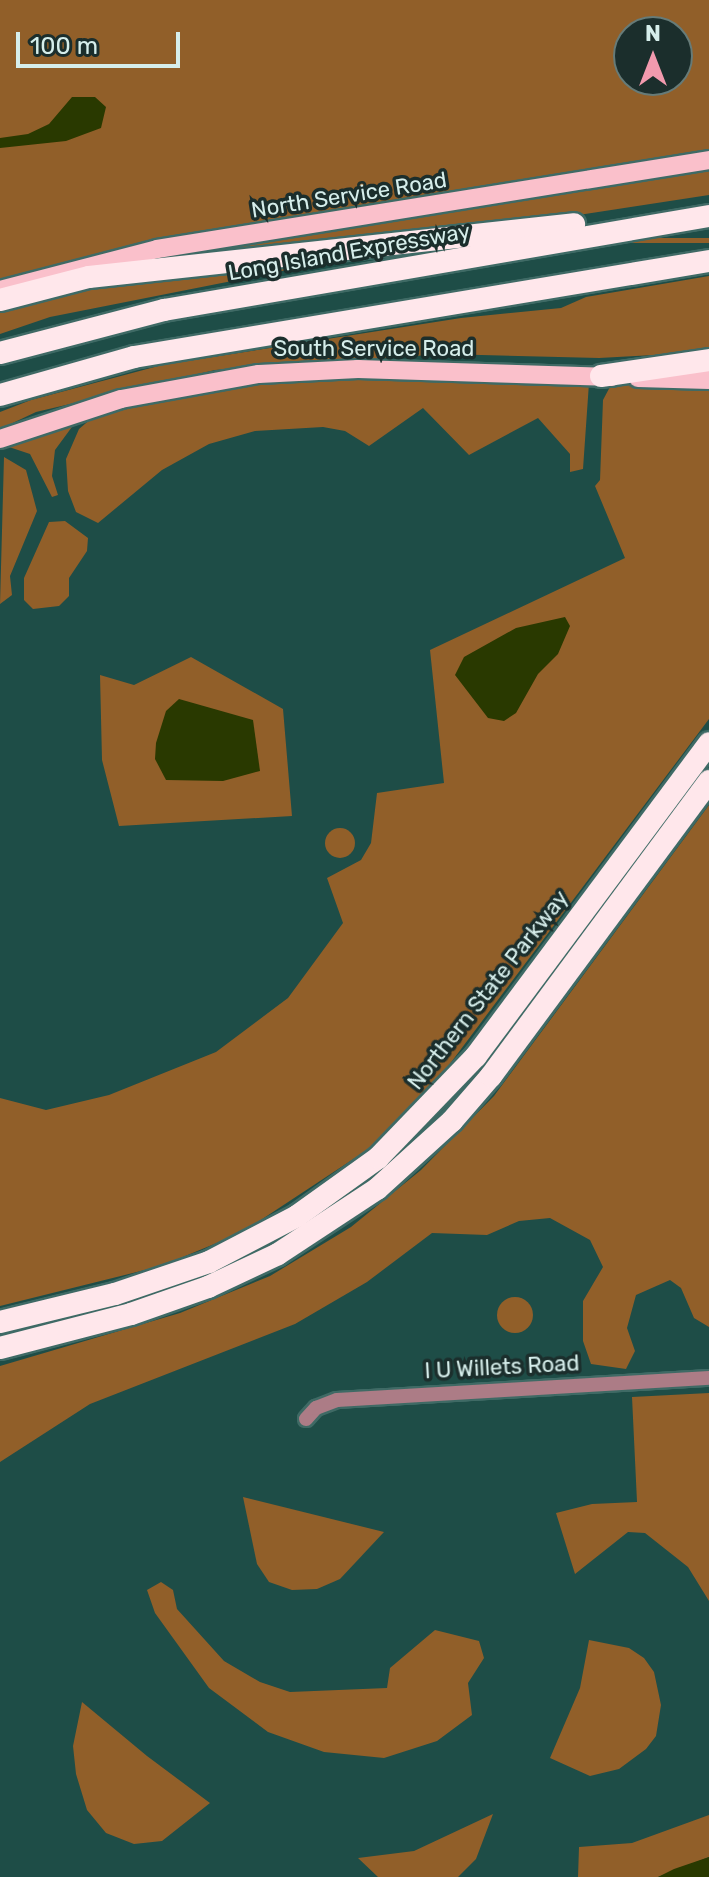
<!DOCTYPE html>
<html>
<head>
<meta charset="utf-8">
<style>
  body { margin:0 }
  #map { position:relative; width:709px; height:1877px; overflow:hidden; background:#1e4d47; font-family:Rubik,sans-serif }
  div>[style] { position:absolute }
  .green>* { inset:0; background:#915f29; transform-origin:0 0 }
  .round { border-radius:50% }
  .water>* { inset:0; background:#293900 }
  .roads { filter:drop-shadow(2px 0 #3f6a65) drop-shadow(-2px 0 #3f6a65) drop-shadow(0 2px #3f6a65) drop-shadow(0 -2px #3f6a65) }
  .minor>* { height:14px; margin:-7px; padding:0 7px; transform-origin:7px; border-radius:7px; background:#ac7c86 }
  .major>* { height:18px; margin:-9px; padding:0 9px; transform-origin:9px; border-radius:9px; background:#fac0cb }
  .highway>* { height:22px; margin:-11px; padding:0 11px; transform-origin:11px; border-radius:11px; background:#ffe7eb }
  span { translate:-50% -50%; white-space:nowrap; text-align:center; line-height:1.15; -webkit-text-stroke:7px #1b2e2c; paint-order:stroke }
  .street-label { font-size:22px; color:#d6eeeb }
  .north { position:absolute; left:613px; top:16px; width:80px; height:80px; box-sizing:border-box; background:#1b2e2c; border:2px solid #667b78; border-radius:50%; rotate:0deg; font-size:22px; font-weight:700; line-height:32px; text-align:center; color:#d6eeeb }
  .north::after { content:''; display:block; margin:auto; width:28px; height:36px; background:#f29aae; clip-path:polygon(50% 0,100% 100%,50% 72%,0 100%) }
  .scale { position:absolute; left:16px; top:32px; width:164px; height:36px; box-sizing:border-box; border:4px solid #d6eeeb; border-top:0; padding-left:10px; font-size:24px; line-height:28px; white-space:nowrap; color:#d6eeeb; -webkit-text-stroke:6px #1b2e2c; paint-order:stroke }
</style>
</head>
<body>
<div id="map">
  <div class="green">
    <i style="clip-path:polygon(evenodd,0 0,709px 0,709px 160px,254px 234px,0 290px,0 0,629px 32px,677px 32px,677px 80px,629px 80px,629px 32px)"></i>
    <i style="clip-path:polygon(709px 165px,709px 195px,533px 222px,186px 257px,187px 253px)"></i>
    <i style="left:709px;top:238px;width:5px;height:568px;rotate:90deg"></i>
    <i style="clip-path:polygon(388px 250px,50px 317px,0 334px,0 310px,48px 291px)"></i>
    <i style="clip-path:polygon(709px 276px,709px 352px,599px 358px,443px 354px,215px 370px,36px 412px,0 429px,0 412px,31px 400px,162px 365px,461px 318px,561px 308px,586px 297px)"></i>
    <i style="clip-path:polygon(308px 377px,589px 383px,583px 469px,570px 472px,570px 454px,538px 418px,469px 455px,423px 408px,369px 446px,345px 431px,323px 427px,255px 431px,209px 444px,162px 470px,98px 523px,76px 512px,68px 491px,66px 459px,79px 429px,93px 417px,238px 383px)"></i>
    <i style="clip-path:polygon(612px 383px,709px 387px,709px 719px,422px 1101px,367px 1150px,241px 1233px,161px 1266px,0 1306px,0 1098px,46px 1110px,109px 1095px,216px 1052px,288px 998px,343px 923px,327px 878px,361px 860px,371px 843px,377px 793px,444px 783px,430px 650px,625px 558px,595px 486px,600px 480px,603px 400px)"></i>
    <i style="clip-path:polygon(80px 416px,55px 450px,52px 476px,58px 495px,52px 497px,30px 454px,0 444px)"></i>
    <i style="clip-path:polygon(4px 457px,26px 470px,37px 511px,10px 576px,12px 595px,0 604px)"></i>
    <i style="clip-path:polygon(65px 521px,88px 538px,87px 551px,69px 578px,69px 596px,59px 606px,33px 609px,24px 600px,24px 578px,49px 522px)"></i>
    <i style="clip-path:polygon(191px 657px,283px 709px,292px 816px,119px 826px,102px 760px,100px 675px,134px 685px)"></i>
    <i style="clip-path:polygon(709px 805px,709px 1327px,694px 1318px,681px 1288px,670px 1280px,636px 1295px,627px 1328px,635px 1351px,626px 1369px,591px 1364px,583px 1341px,583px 1301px,603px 1267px,590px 1240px,550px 1218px,519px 1221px,487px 1235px,432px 1233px,367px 1282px,295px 1324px,90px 1404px,0 1462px,0 1366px,180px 1313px,270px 1276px,351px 1227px,421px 1170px,494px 1096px)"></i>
    <i class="round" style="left:325px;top:828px;width:30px;height:30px"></i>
    <i class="round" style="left:497px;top:1297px;width:36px;height:36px"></i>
    <i style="clip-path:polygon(709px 1393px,709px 1601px,688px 1567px,645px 1533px,628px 1532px,575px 1574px,556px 1513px,592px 1504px,637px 1502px,632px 1397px)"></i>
    <i style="clip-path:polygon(243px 1497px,384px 1532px,340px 1579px,317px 1589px,292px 1590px,269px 1582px,257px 1564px)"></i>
    <i style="clip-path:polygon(161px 1582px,173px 1590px,177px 1609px,224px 1661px,260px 1682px,290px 1692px,387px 1688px,390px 1668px,435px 1630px,479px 1641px,484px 1658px,468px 1683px,472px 1715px,437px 1741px,384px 1758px,324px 1752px,268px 1732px,209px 1688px,155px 1613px,147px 1590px)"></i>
    <i style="clip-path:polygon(589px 1640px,629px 1648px,644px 1658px,654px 1672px,661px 1705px,656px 1736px,646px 1749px,619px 1769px,590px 1776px,550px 1758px,580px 1688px)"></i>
    <i style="clip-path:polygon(82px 1702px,147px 1756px,210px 1803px,162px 1841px,134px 1844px,106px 1833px,87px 1810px,76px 1774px,73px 1746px)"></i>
    <i style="clip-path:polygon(493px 1814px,476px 1859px,458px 1877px,378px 1877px,358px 1858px,414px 1851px)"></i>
    <i style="clip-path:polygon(709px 1815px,709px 1857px,658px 1877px,578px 1877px,579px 1847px,632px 1843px)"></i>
  </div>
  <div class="water">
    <i style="clip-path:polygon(72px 97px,95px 97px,106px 107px,101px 128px,66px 141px,0 148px,0 138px,28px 134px,49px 124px)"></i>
    <i style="clip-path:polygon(565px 617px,570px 626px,558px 654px,538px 674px,516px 713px,504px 721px,488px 718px,455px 675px,464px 657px,516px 628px)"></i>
    <i style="clip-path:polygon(179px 699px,253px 720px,260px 771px,223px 781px,166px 780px,155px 759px,156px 743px,166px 711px)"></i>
    <i style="clip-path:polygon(709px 1857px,709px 1877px,658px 1877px,674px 1869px)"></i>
  </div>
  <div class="roads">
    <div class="minor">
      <i style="left:306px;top:1419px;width:15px;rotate:-48deg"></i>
      <i style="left:316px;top:1408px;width:22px;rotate:-21deg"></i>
      <i style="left:337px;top:1400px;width:373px;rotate:-3.4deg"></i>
    </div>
    <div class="major">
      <i style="left:0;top:290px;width:162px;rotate:-14.6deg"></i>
      <i style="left:157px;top:249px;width:559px;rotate:-9.16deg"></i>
      <i style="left:638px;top:378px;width:71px;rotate:1.6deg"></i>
      <i style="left:0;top:439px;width:127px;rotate:-18.3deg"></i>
      <i style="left:121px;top:399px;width:140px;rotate:-10.3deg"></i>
      <i style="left:259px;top:374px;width:99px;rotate:-2.9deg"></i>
      <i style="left:358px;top:369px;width:254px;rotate:1.8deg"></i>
    </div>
    <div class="highway">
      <i style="left:0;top:300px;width:92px;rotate:-14.5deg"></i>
      <i style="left:89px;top:277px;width:488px;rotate:-6.2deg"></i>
      <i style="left:0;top:353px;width:170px;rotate:-14.7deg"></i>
      <i style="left:164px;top:310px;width:553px;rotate:-9.79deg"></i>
      <i style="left:601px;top:376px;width:109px;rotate:-8.4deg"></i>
      <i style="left:0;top:395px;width:139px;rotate:-15.8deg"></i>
      <i style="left:134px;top:357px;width:583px;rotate:-9.48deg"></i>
      <i style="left:0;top:1322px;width:118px;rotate:-13.7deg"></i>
      <i style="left:115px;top:1294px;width:99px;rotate:-18.8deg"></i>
      <i style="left:209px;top:1262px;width:99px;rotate:-27.6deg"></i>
      <i style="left:297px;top:1216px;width:100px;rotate:-35.6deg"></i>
      <i style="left:378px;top:1158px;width:141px;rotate:-46.1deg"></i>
      <i style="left:476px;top:1056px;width:390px;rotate:-53.3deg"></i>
      <i style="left:0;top:1348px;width:135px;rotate:-14.5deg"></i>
      <i style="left:131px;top:1314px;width:82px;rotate:-19.3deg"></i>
      <i style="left:208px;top:1287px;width:77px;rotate:-25.2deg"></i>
      <i style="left:278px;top:1254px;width:118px;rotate:-33.3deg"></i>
      <i style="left:377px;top:1189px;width:101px;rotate:-42.2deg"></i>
      <i style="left:452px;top:1121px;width:60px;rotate:-49.1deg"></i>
      <i style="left:491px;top:1076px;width:367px;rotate:-53.5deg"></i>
    </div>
  </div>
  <div class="street-label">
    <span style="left:349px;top:195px;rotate:-9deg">North Service Road</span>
    <span style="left:349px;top:252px;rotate:-10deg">Long Island Expressway</span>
    <span style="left:374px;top:349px">South Service Road</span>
    <span style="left:488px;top:990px;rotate:-52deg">Northern State Parkway</span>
    <span style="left:502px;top:1367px;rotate:-3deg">I U Willets Road</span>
  </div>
  <div class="north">N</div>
  <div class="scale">100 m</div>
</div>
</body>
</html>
